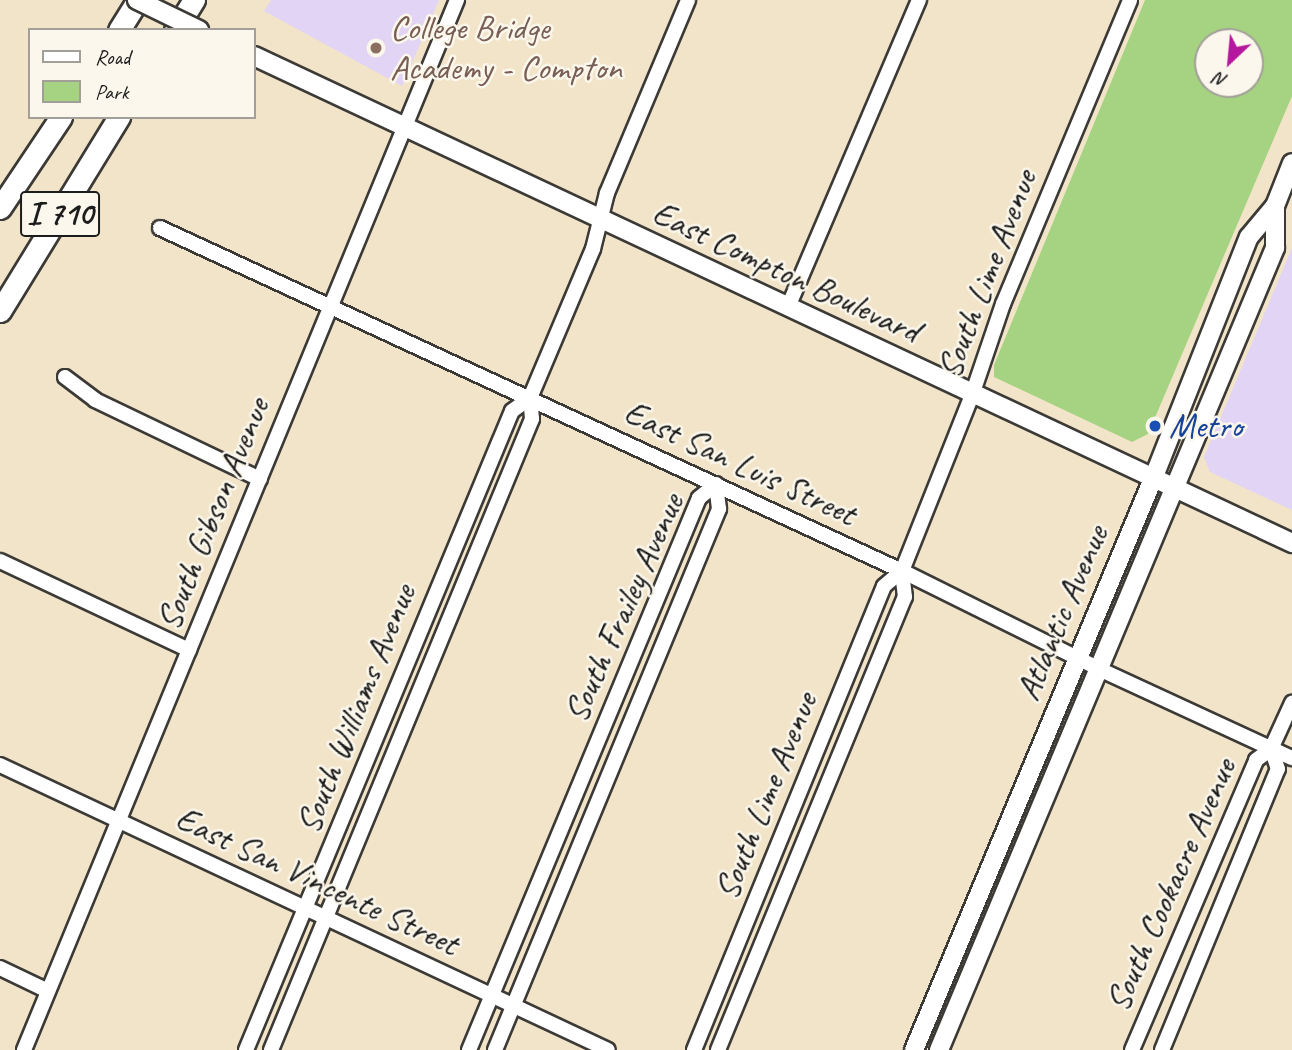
<!DOCTYPE html>
<html>
<head>
<meta charset="utf-8">
<style>
  body { margin:0 }
  #map { position:relative; width:1292px; height:1050px; overflow:hidden; background:#f2e4c9; font-family:Caveat,sans-serif }
  div>[style] { position:absolute }
  .built>* { inset:0; background:#e1d4f4 }
  .green>* { inset:0; background:#a5d381 }
  .roads { filter:drop-shadow(2px 0 #3c3a36) drop-shadow(-2px 0 #3c3a36) drop-shadow(0 2px #3c3a36) drop-shadow(0 -2px #3c3a36) }
  .minor>* { height:14px; margin:-7px; padding:0 7px; transform-origin:7px; border-radius:7px; background:#fff }
  .major>* { height:18px; margin:-9px; padding:0 9px; transform-origin:9px; border-radius:9px; background:#fff }
  .highway>* { height:21px; margin:-10.5px; padding:0 10.5px; transform-origin:10.5px; border-radius:10.5px; background:#fff }
  .bridges { filter:drop-shadow(2px 0 #3c3a36) drop-shadow(-2px 0 #3c3a36) drop-shadow(0 2px #3c3a36) drop-shadow(0 -2px #3c3a36) }
  .major-bridge>* { height:18px; margin:-9px; padding:0 9px; transform-origin:9px; border-radius:9px; background:#fff }
  .dots>* { width:19px; height:19px; translate:-50% -50%; box-sizing:border-box; border:4px solid #fbf7ec; border-radius:50% }
  span { translate:-50% -50%; white-space:nowrap; text-align:center; line-height:1.15; -webkit-text-stroke:5px #fbf7ec; paint-order:stroke }
  .shield-label span { padding:2px 5px; background:#fbf7ec; border:2px solid; border-radius:5px; -webkit-text-stroke-width:0 }
  .shield-label { font-size:33px; color:#1c1c1c; font-weight:700 }
  .education-label { font-size:35px; color:#785e54 }
  .left { translate:0 -50%; text-align:left }
  .street-label { font-size:35px; color:#1c1c1c }
  .transit-label { font-size:35px; color:#164399 }
  .legend { position:absolute; left:28px; top:28px; width:228px; height:91px; box-sizing:border-box; background:#fbf7ec; border:2px solid #a29f99; margin:0; padding:9px 12px; list-style:none; font-size:21px; color:#1c1c1c }
  .legend li { display:flex; align-items:center; gap:14px; height:35px }
  .legend b { width:35px; border:2px solid #a29f99 }
  .north { position:absolute; left:1194px; top:28px; width:70px; height:70px; box-sizing:border-box; background:#fbf7ec; border:2px solid #a29f99; border-radius:50%; rotate:206deg; font-size:19px; font-weight:700; line-height:28px; text-align:center; color:#1c1c1c }
  .north::after { content:''; display:block; margin:auto; width:24px; height:32px; background:#b5179e; clip-path:polygon(50% 0,100% 100%,50% 72%,0 100%) }
</style>
</head>
<body>
<div id="map">
  <div class="built">
    <i style="clip-path:polygon(271px 0,439px 0,402px 86px,264px 11px)"></i>
    <i style="clip-path:polygon(1292px 248px,1292px 510px,1210px 472px,1204px 457px)"></i>
  </div>
  <div class="green">
    <i style="clip-path:polygon(evenodd,1145px 0,1292px 0,1292px 96px,1148px 434px,1132px 442px,994px 377px,994px 365px,1145px 0,1208px 42px,1250px 42px,1250px 84px,1208px 84px,1208px 42px)"></i>
  </div>
  <div class="roads">
    <div class="minor">
      <i style="left:160px;top:228px;width:817px;rotate:24.81deg"></i>
      <i style="left:902px;top:571px;width:218px;rotate:26.4deg"></i>
      <i style="left:1097px;top:668px;width:215px;rotate:24.8deg"></i>
      <i style="left:788px;top:307px;width:334px;rotate:-66.9deg"></i>
      <i style="left:65px;top:377px;width:38px;rotate:37deg"></i>
      <i style="left:95px;top:400px;width:183px;rotate:25.6deg"></i>
      <i style="left:0;top:561px;width:209px;rotate:25.2deg"></i>
      <i style="left:0;top:765px;width:671px;rotate:25.11deg"></i>
      <i style="left:0;top:968px;width:53px;rotate:25.6deg"></i>
      <i style="left:24px;top:1050px;width:1136px;rotate:-67.59deg"></i>
      <i style="left:246px;top:1050px;width:692px;rotate:-67.4deg"></i>
      <i style="left:512px;top:411px;width:22px;rotate:-36deg"></i>
      <i style="left:271px;top:1050px;width:683px;rotate:-67.53deg"></i>
      <i style="left:532px;top:419px;width:21px;rotate:-95deg"></i>
      <i style="left:530px;top:398px;width:162px;rotate:-67.1deg"></i>
      <i style="left:593px;top:249px;width:58px;rotate:-76deg"></i>
      <i style="left:607px;top:193px;width:209px;rotate:-67.2deg"></i>
      <i style="left:469px;top:1050px;width:598px;rotate:-67.38deg"></i>
      <i style="left:699px;top:498px;width:22px;rotate:-39deg"></i>
      <i style="left:495px;top:1050px;width:586px;rotate:-67.51deg"></i>
      <i style="left:719px;top:509px;width:25px;rotate:-97deg"></i>
      <i style="left:694px;top:1050px;width:501px;rotate:-67.73deg"></i>
      <i style="left:884px;top:586px;width:23px;rotate:-40deg"></i>
      <i style="left:718px;top:1050px;width:490px;rotate:-67.6deg"></i>
      <i style="left:905px;top:597px;width:26px;rotate:-97deg"></i>
      <i style="left:902px;top:571px;width:189px;rotate:-68.3deg"></i>
      <i style="left:972px;top:395px;width:96px;rotate:-71.2deg"></i>
      <i style="left:1003px;top:304px;width:329px;rotate:-67.3deg"></i>
      <i style="left:1132px;top:1050px;width:315px;rotate:-66.8deg"></i>
      <i style="left:1256px;top:760px;width:19px;rotate:-36deg"></i>
      <i style="left:1271px;top:749px;width:51px;rotate:-65.5deg"></i>
      <i style="left:1162px;top:1050px;width:304px;rotate:-67.6deg"></i>
      <i style="left:1278px;top:769px;width:21px;rotate:-109deg"></i>
    </div>
    <div class="major">
      <i style="left:254px;top:56px;width:1147px;rotate:25.13deg"></i>
      <i style="left:914px;top:1050px;width:619px;rotate:-67.29deg"></i>
      <i style="left:1153px;top:479px;width:260px;rotate:-68.4deg"></i>
      <i style="left:1249px;top:237px;width:40px;rotate:-50deg"></i>
      <i style="left:1275px;top:206px;width:46px;rotate:-68.4deg"></i>
      <i style="left:939px;top:1050px;width:870px;rotate:-67.27deg"></i>
      <i style="left:1275px;top:248px;width:42px;rotate:-90deg"></i>
    </div>
    <div class="highway">
      <i style="left:119px;top:30px;width:36px;rotate:-58deg"></i>
      <i style="left:175px;top:30px;width:36px;rotate:-58deg"></i>
      <i style="left:0;top:208px;width:110px;rotate:-56.2deg"></i>
      <i style="left:0;top:311px;width:228px;rotate:-58.5deg"></i>
    </div>
  </div>
  <div class="bridges">
    <div class="major-bridge">
      <i style="left:137px;top:0;width:69px;rotate:25.8deg"></i>
    </div>
  </div>
  <div class="dots">
    <i style="left:376px;top:48px;background:#8d6e63"></i>
    <i style="left:1155px;top:426px;background:#1a4fb4"></i>
  </div>
  <div class="shield-label">
    <span style="left:60px;top:214px">I 710</span>
  </div>
  <div class="education-label">
    <span class="left" style="left:390px;top:48px">College Bridge<br>Academy - Compton</span>
  </div>
  <div class="street-label">
    <span style="left:786px;top:272px;rotate:25deg">East Compton Boulevard</span>
    <span style="left:987px;top:274px;rotate:-69deg">South Lime Avenue</span>
    <span style="left:740px;top:463px;rotate:25deg">East San Luis Street</span>
    <span style="left:213px;top:514px;rotate:-68deg">South Gibson Avenue</span>
    <span style="left:624px;top:608px;rotate:-66deg">South Frailey Avenue</span>
    <span style="left:1062px;top:613px;rotate:-67deg">Atlantic Avenue</span>
    <span style="left:356px;top:709px;rotate:-68deg">South Williams Avenue</span>
    <span style="left:766px;top:796px;rotate:-68deg">South Lime Avenue</span>
    <span style="left:317px;top:881px;rotate:25deg">East San Vincente Street</span>
    <span style="left:1171px;top:885px;rotate:-66deg">South Cookacre Avenue</span>
  </div>
  <div class="transit-label">
    <span class="left" style="left:1169px;top:426px">Metro</span>
  </div>
  <ul class="legend">
  <li><b style="height:9px;background:#fff"></b>Road</li>
  <li><b style="height:19px;background:#a5d381"></b>Park</li>
  </ul>
  <div class="north">N</div>
</div>
</body>
</html>
